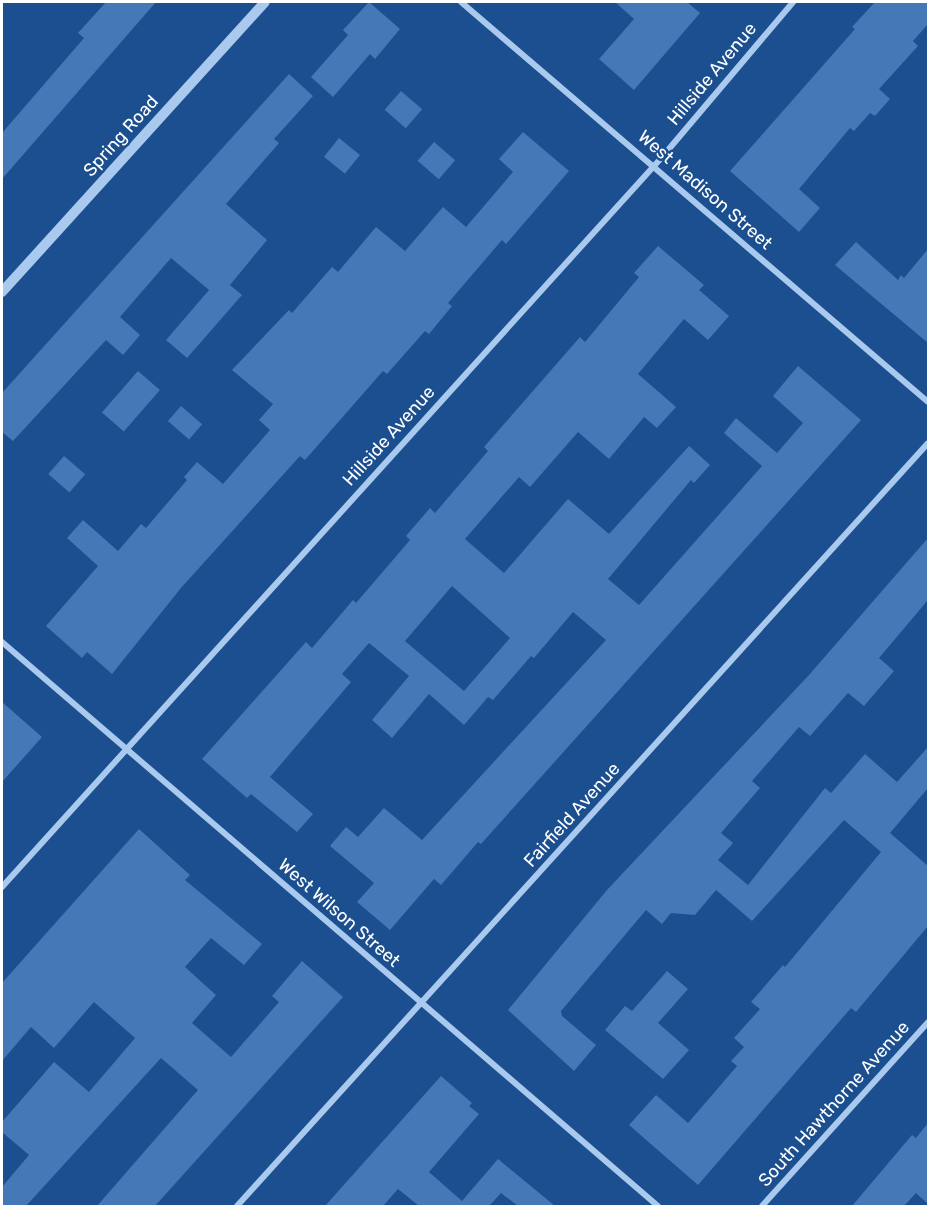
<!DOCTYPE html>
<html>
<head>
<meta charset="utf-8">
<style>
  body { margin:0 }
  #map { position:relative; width:930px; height:1208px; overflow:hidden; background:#1b4f8f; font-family:Rubik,sans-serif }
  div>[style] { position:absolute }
  .building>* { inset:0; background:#4478b7; transform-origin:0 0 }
  .minor>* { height:6px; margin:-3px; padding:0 3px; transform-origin:3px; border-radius:3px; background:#a9c9ee }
  .tertiary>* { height:10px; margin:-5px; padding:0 5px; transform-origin:5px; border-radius:5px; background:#a9c9ee }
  span { translate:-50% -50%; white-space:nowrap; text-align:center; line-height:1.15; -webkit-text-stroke:5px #1b4f8f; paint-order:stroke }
  .street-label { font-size:18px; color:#fff }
  .frame { position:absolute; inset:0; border:3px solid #fff; pointer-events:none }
</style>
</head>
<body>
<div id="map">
  <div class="building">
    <i style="clip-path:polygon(106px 2px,156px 2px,2px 179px,2px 133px,84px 38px,78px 33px)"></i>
    <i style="clip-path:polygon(369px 2px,400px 29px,375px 59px,370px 54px,333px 97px,311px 77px,348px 35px,343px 30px)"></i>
    <i style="clip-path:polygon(615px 2px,687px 2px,700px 13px,634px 90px,599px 59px,634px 19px)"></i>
    <i style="clip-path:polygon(875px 2px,928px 2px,928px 24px,913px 41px,918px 46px,879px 89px,890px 99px,875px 116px,870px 113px,854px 131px,850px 128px,799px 189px,820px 208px,799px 232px,730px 171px,855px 29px,852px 27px)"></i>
    <i style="clip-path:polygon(289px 74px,313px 96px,274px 139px,279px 143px,226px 204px,267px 240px,230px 285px,242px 295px,187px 358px,166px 340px,209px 290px,171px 258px,120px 317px,140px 335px,123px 355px,106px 340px,13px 441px,2px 432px,2px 393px)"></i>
    <i style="left:401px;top:91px;width:28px;height:25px;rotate:41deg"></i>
    <i style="clip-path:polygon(523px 132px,569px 171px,506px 244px,502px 240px,448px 303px,452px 306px,429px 334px,425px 331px,387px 374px,383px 371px,305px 460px,300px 456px,181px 588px,112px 674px,87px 652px,82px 658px,46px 626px,98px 566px,67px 538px,83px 520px,118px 551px,141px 524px,146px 528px,187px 480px,184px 477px,197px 462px,223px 484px,270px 430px,259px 420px,273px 404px,232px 370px,289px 310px,292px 313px,332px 267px,338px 272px,376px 227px,405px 251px,443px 207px,466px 227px,513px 172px,499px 159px)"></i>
    <i style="left:339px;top:138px;width:27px;height:24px;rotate:39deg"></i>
    <i style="left:434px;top:142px;width:28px;height:25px;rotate:41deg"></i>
    <i style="clip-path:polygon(856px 242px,898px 280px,901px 275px,904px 278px,928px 249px,928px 343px,835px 265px)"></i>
    <i style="clip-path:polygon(evenodd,658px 246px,704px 285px,699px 290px,729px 316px,708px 340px,684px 319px,638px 374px,676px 407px,657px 428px,644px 417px,609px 459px,578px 432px,530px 487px,519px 477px,465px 539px,504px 573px,568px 499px,609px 534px,689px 446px,710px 465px,694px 483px,691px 480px,608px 579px,639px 605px,762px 466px,724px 433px,736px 418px,777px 453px,803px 423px,773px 396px,798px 366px,861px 420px,481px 844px,478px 842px,441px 885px,434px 879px,390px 930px,357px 902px,374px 883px,330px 846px,346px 827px,358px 837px,384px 808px,422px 840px,606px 640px,573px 612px,534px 658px,531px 656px,493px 700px,488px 697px,464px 725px,429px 694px,392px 738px,372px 720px,409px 676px,369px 643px,342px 674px,351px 682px,270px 777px,313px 814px,297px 832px,251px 794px,247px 798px,202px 759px,306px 642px,312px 648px,353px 600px,356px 603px,410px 540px,406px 536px,430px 508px,435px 513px,488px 451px,484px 447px,580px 337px,585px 342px,639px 277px,634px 273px,658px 246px,452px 586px,510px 638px,464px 691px,405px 641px,452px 586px)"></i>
    <i style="left:138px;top:371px;width:29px;height:55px;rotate:41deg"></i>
    <i style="left:181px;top:406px;width:28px;height:20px;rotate:41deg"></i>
    <i style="left:64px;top:456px;width:28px;height:24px;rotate:41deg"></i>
    <i style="clip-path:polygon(928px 538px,928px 600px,879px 658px,894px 671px,864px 706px,848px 693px,810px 736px,799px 727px,752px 781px,760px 788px,721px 833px,733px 843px,718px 860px,748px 885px,825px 788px,831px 793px,865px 754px,897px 782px,928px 747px,928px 788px,890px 833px,928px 866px,928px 926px,856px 1012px,851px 1008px,698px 1185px,629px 1125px,656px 1095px,688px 1123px,737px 1066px,731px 1061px,744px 1047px,734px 1038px,760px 1009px,751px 1002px,783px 965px,785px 967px,881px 852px,844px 820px,752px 921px,716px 890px,695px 915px,671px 913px,662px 924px,646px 910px,561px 1011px,562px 1016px,596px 1045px,574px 1071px,508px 1010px,607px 890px,809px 675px)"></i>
    <i style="clip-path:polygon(2px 702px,42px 737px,2px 782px)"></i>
    <i style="clip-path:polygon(139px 829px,190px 875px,185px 880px,262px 944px,244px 965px,211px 938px,185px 967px,216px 995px,192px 1023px,231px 1057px,279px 1002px,272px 996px,302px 961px,343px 997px,155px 1206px,97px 1206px,198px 1090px,161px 1058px,26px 1206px,2px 1206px,2px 1187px,29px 1155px,2px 1132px,2px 1122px,54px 1062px,89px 1092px,135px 1038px,94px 1002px,54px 1048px,31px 1027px,2px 1061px,2px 983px)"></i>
    <i style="clip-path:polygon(667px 971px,688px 989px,658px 1023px,689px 1050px,663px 1079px,605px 1030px,625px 1006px,632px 1011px)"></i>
    <i style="clip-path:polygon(441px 1076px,472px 1103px,469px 1106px,479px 1114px,429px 1172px,462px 1201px,498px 1159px,555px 1206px,518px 1206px,501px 1193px,489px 1206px,419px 1206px,398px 1189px,383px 1206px,325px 1206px)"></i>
    <i style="clip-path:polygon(928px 1123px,928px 1204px,916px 1193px,904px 1206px,852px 1206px,912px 1135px,916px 1138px)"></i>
  </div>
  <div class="minor">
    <i style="left:461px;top:2px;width:615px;rotate:40.58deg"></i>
    <i style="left:2px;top:642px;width:865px;rotate:40.69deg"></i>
    <i style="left:2px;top:887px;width:986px;rotate:-47.88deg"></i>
    <i style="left:663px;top:156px;width:202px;rotate:-49.8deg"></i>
    <i style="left:237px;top:1206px;width:1029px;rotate:-47.83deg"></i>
    <i style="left:762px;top:1206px;width:248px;rotate:-47.9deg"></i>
  </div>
  <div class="tertiary">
    <i style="left:2px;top:292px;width:391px;rotate:-47.8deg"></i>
  </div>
  <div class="street-label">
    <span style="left:712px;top:74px;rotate:-50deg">Hillside Avenue</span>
    <span style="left:121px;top:136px;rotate:-48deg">Spring Road</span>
    <span style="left:705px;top:190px;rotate:41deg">West Madison Street</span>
    <span style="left:389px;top:436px;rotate:-48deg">Hillside Avenue</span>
    <span style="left:572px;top:815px;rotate:-48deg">Fairfield Avenue</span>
    <span style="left:339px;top:913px;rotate:41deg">West Wilson Street</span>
    <span style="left:834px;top:1104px;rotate:-48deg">South Hawthorne Avenue</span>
  </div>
  <div class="frame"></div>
</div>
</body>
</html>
